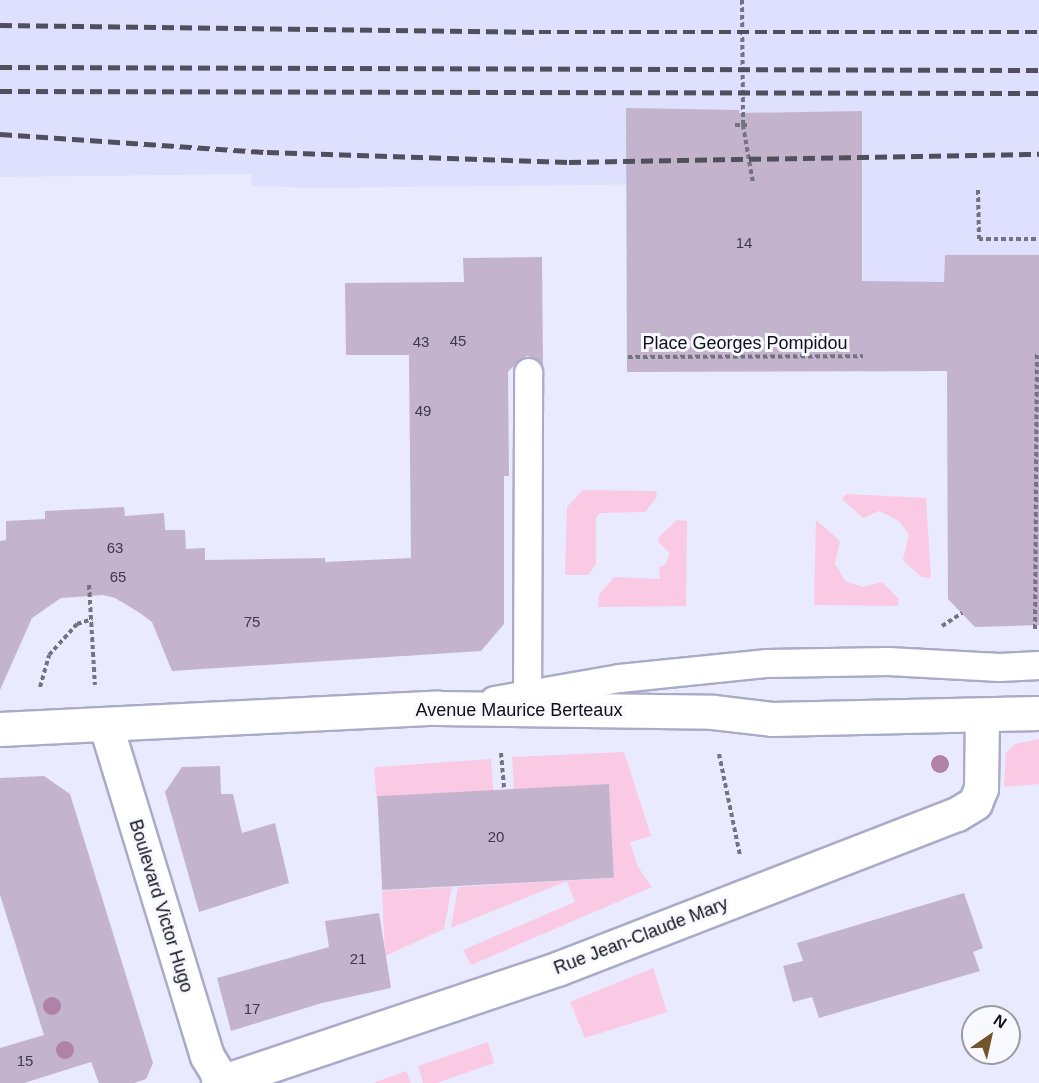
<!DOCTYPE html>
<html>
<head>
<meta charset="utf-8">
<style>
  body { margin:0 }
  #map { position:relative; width:1039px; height:1083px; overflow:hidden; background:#e9eafd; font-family:Arial,sans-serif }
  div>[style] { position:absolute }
  .built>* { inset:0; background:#dee0fe }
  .green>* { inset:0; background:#facae5; transform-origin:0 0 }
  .building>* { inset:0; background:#c4b3cd; transform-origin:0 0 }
  .path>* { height:4px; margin-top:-2px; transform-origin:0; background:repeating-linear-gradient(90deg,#727281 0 4.5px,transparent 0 7.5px) }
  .roads { filter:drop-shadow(2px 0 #aaabc8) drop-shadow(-2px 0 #aaabc8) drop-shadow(0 2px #aaabc8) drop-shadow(0 -2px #aaabc8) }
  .lane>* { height:27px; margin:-13.5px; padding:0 13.5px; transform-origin:13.5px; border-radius:13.5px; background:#fff }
  .street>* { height:33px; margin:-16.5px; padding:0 16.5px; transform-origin:16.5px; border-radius:16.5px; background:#fff }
  .secondary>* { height:33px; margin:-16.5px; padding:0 16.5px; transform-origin:16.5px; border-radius:16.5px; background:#fff }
  .rail>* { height:4.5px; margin-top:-2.25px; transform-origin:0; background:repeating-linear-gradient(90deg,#50505c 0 12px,transparent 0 18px) }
  .trees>* { width:18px; height:18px; margin:-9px; border-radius:50%; background:#b082a8 }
  span { translate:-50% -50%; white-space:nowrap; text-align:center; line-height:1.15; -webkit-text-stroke:6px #f8f9ff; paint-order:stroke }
  .number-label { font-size:15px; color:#3d3947 }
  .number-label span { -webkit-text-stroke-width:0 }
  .street-label { font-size:18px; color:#10101a }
  .north { position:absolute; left:961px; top:1005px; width:60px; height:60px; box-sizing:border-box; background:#f8f9ff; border:2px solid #9b9ca3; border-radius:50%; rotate:34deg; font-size:16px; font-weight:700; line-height:24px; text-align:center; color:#10101a }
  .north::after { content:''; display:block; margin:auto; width:21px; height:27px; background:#74552a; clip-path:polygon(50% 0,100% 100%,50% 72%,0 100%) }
</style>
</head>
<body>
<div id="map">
  <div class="built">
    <i style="clip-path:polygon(0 0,1039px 0,1039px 625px,975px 627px,948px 599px,947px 371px,863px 372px,862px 182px,316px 188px,251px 186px,251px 174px,0 177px)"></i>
  </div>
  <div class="green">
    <i style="clip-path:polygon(583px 490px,656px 491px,657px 497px,645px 512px,601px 513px,596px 517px,596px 564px,588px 575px,565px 575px,567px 507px)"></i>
    <i style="clip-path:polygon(846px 494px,926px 498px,931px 578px,921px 577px,903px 560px,909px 534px,899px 521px,879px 511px,863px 518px,842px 499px)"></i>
    <i style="clip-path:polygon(677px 520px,687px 521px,686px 606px,598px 607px,599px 595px,614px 577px,660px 579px,659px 567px,665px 565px,670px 553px,658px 542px,659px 537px)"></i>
    <i style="clip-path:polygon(816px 520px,840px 541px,835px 564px,845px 581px,863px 587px,882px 582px,899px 599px,898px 606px,814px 605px)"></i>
    <i style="clip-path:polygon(1039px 739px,1039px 784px,1004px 787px,1006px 753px,1015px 744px)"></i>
    <i style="clip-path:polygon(624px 752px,651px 836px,630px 842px,638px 867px,652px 887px,471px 965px,463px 950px,575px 902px,567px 881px,451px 928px,458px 887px,614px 878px,609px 784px,514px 790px,512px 757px)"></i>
    <i style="left:491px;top:759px;width:32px;height:117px;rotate:86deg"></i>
    <i style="clip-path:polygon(452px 887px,444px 929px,385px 956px,382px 891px)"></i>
    <i style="clip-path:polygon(653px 968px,667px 1012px,585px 1038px,570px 1002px)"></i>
    <i style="clip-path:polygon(488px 1042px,494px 1063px,437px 1083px,423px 1083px,418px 1066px)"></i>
    <i style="clip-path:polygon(406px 1071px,411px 1083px,373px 1083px)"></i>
  </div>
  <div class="building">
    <i style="clip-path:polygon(626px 108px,739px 110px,739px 113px,862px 111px,862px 281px,944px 282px,945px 255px,1039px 255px,1039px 625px,975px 627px,948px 599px,947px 371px,627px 372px)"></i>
    <i style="clip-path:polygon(542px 257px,543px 370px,536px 359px,527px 356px,520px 359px,508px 372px,509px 476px,504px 476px,504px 624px,481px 651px,172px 671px,152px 622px,140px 613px,115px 598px,103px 595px,61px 598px,32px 618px,0 690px,0 541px,6px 540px,6px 521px,45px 519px,45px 511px,124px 507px,125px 516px,164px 513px,165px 530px,185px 530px,186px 549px,205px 548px,205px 560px,325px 558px,325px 562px,411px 558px,409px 355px,346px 355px,345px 283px,464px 282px,463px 258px)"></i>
    <i style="clip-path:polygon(220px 766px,221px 794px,233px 794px,242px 833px,275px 823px,289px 883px,199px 912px,165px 792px,182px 767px)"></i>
    <i style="clip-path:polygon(44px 776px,70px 794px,153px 1063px,146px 1079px,134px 1083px,99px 1083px,91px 1062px,24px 1083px,0 1083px,0 1048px,44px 1035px,0 895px,0 778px)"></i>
    <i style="left:609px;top:784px;width:94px;height:232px;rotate:87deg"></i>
    <i style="clip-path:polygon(964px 893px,983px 948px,973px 952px,980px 971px,819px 1018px,812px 997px,793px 1002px,783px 966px,803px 961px,797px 943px)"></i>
    <i style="clip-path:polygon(379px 913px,391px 988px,322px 1003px,231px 1031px,217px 978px,329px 947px,325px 921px)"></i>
  </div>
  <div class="path">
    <i style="left:742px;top:0;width:125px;rotate:89.5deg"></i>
    <i style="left:743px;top:125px;width:59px;rotate:80.2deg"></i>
    <i style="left:735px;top:125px;width:14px"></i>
    <i style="left:978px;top:190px;width:49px;rotate:88.8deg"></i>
    <i style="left:979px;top:239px;width:60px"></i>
    <i style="left:628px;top:357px;width:235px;rotate:-0.2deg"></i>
    <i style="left:89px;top:585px;width:100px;rotate:86.6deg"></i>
    <i style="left:942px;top:626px;width:24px;rotate:-33deg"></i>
    <i style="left:1035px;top:629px;width:275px;rotate:-89.6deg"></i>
    <i style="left:40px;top:687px;width:33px;rotate:-74deg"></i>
    <i style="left:49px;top:655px;width:42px;rotate:-47.9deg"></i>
    <i style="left:77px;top:624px;width:16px;rotate:-18deg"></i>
    <i style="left:501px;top:753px;width:37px;rotate:85deg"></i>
    <i style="left:719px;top:754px;width:103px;rotate:78.3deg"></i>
  </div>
  <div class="roads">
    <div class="lane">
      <i style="left:494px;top:700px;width:127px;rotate:-10deg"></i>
      <i style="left:619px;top:678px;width:149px;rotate:-5.8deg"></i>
      <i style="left:767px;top:663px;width:121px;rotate:-0.9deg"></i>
      <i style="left:888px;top:661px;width:111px;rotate:3.1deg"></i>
      <i style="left:999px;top:667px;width:40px;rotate:-2.9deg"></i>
      <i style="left:527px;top:708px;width:336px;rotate:-89.8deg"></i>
    </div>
    <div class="street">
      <i style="left:106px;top:726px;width:345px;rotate:73deg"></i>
      <i style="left:207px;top:1056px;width:31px;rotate:59deg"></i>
      <i style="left:218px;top:1083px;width:358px;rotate:-18.6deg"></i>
      <i style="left:557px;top:969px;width:429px;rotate:-21.2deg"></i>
      <i style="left:957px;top:814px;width:21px;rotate:-31deg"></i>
      <i style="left:975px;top:803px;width:16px;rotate:-68deg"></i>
      <i style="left:981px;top:788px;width:72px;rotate:-89.2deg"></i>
    </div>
    <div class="secondary">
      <i style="left:0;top:729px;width:438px;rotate:-2.8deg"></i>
      <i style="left:437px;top:708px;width:276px;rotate:0.8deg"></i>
      <i style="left:713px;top:712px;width:59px;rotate:6.8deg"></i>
      <i style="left:772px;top:719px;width:267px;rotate:-1.3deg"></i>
    </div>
  </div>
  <div class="rail">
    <i style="left:0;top:25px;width:539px;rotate:0.74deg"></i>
    <i style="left:539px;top:32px;width:500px"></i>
    <i style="left:0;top:67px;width:1039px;rotate:0.17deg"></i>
    <i style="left:0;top:91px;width:1039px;rotate:0.11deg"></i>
    <i style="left:0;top:134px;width:268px;rotate:3.9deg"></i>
    <i style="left:267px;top:152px;width:302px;rotate:1.9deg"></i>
    <i style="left:569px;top:162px;width:470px;rotate:-1deg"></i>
  </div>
  <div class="trees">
    <i style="left:940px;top:764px"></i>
    <i style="left:52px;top:1006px"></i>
    <i style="left:65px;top:1050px"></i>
  </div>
  <div class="number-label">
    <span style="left:744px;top:243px">14</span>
    <span style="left:458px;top:341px">45</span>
    <span style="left:421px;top:342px">43</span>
    <span style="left:423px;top:411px">49</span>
    <span style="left:115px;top:548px">63</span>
    <span style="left:118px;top:577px">65</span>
    <span style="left:252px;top:622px">75</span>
    <span style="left:496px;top:837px">20</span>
    <span style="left:358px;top:959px">21</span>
    <span style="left:252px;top:1009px">17</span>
    <span style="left:25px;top:1061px">15</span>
  </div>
  <div class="street-label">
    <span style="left:745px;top:343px">Place Georges Pompidou</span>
    <span style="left:519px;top:710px">Avenue Maurice Berteaux</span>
    <span style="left:161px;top:906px;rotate:73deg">Boulevard Victor Hugo</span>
    <span style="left:641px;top:936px;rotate:-21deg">Rue Jean-Claude Mary</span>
  </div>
  <div class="north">N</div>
</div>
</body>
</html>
